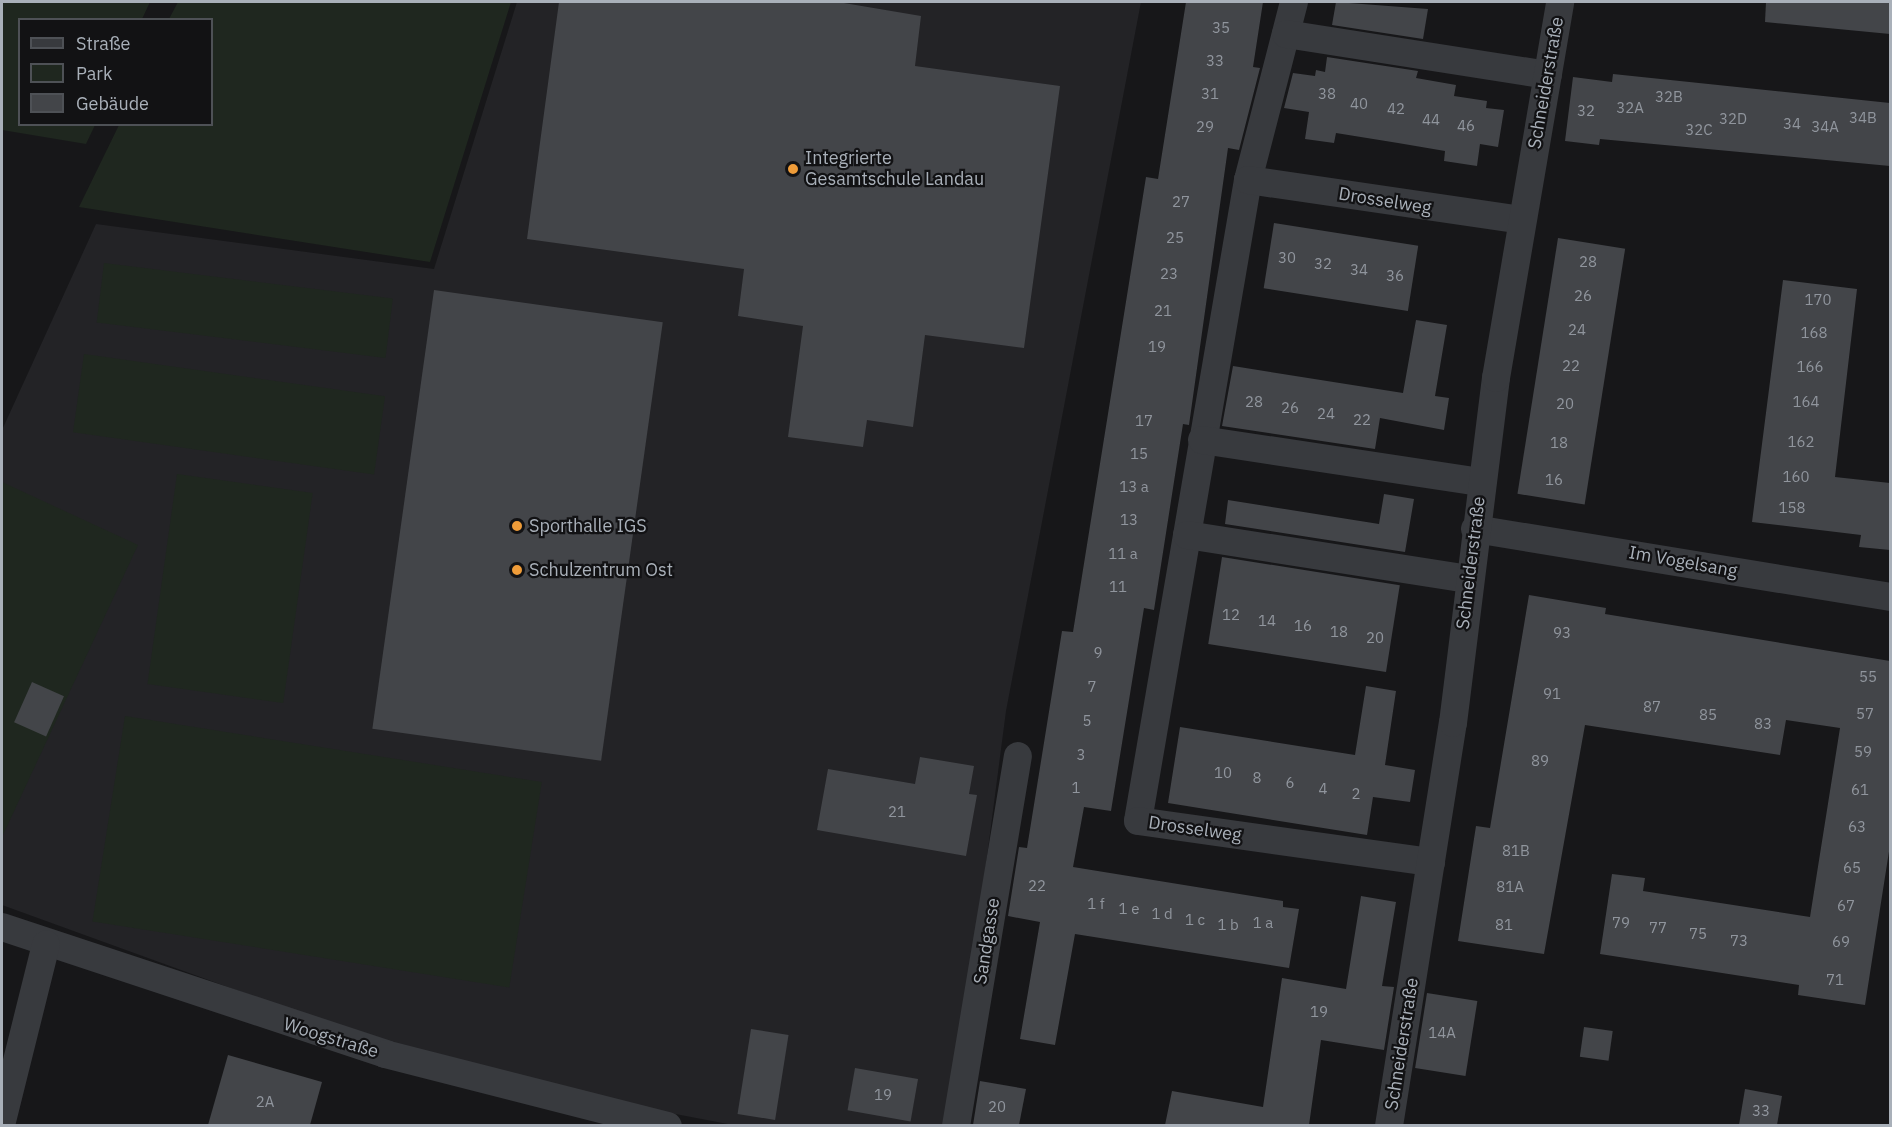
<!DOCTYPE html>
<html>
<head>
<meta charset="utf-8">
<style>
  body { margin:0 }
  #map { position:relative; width:1892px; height:1127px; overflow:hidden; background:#171719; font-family:"IBM Plex Sans",sans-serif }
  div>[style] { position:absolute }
  .built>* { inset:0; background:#232326 }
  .green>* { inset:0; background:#1f271f; transform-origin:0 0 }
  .building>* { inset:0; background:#434549; transform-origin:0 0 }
  .street>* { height:28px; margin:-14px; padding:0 14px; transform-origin:14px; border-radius:14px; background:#383a3e }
  .dots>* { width:16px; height:16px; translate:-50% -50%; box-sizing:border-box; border:3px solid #121214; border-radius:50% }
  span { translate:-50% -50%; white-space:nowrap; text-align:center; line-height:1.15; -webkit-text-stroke:4.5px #121214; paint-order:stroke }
  .number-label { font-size:15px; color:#90959d }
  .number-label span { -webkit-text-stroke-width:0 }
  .street-label { font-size:18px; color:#a9b0b9 }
  .poi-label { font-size:18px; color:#a9b0b9 }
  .left { translate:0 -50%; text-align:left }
  .frame { position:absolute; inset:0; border:3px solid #a9b0b9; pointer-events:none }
  .legend { position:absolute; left:18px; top:18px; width:195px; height:108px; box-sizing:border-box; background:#121214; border:2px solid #4e5156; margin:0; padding:8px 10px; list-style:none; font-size:18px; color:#a9b0b9 }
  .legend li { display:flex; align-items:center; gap:12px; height:30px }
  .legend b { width:30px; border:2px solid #4e5156 }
</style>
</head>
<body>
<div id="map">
  <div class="built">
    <i style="clip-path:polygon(517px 2px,1141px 2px,1006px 711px,952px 1125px,733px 1125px,550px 1090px,319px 1020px,2px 905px,2px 430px,96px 224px,434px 269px)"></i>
  </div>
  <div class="green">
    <i style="clip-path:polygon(2px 2px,150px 2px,142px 19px,20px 20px,20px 124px,95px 125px,86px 144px,2px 130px)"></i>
    <i style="clip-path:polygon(178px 2px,511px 2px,430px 262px,79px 207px,119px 125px,212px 124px,212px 20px,169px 19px)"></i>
    <i style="left:104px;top:263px;width:291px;height:60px;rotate:7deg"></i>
    <i style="left:84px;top:354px;width:304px;height:79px;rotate:8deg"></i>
    <i style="left:177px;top:474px;width:137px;height:212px;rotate:8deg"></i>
    <i style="clip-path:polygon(2px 482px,138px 545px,2px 837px)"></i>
    <i style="left:125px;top:716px;width:422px;height:208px;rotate:9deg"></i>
  </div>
  <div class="building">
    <i style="clip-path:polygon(559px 2px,838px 2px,921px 16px,915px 66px,1060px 86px,1024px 348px,925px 335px,913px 427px,867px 420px,863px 447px,788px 437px,803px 326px,738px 316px,744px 269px,527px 239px)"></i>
    <i style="clip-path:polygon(1186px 2px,1263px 2px,1253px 67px,1260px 68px,1239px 150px,1228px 148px,1189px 425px,1183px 424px,1154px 610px,1144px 608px,1111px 811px,1084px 807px,1073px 867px,1283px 901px,1283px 907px,1299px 909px,1289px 968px,1075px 934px,1055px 1045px,1020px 1039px,1040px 922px,1008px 916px,1019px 847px,1027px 848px,1062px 631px,1073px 632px,1146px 177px,1158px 179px)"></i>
    <i style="clip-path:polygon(1336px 2px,1428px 9px,1423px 39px,1332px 25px)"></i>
    <i style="clip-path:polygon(1766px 2px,1890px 2px,1890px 34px,1765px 22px)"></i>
    <i style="clip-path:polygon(1327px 57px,1418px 71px,1416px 78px,1456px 85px,1454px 96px,1487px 101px,1486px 108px,1504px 110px,1498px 147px,1480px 144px,1477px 166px,1444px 161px,1445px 151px,1398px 143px,1336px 133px,1334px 143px,1305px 139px,1309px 112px,1284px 108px,1293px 73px,1315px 76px,1316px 70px,1325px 72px)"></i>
    <i style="clip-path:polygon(1613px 74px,1890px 103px,1890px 166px,1600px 139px,1599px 145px,1565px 141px,1573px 77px,1612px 82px)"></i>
    <i style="left:1274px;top:223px;width:146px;height:66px;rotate:9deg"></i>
    <i style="left:1558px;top:238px;width:68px;height:259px;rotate:9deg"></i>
    <i style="clip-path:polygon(1783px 280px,1857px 289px,1835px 477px,1890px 483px,1890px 550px,1859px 547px,1861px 535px,1752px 522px)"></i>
    <i style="left:434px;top:290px;width:231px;height:443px;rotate:8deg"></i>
    <i style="clip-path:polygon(1416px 320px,1447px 325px,1435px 396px,1449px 398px,1444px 430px,1380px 418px,1375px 449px,1222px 426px,1233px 366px,1403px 393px)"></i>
    <i style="clip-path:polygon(1384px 494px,1414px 499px,1405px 552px,1225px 524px,1228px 500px,1379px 524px)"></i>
    <i style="left:1222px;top:557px;width:180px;height:88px;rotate:9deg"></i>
    <i style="clip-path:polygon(1529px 595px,1606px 608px,1605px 614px,1890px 661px,1890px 845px,1865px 1005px,1798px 995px,1799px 985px,1600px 954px,1612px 874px,1645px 878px,1643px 891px,1810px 917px,1840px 728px,1786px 720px,1780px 755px,1585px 725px,1544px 954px,1458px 941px,1476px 826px,1490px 828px)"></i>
    <i style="left:32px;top:682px;width:35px;height:44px;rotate:24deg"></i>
    <i style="clip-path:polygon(1366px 686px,1396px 691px,1385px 765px,1415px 770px,1410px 802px,1373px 797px,1367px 835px,1168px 803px,1180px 727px,1355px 755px)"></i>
    <i style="clip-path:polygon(920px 757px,974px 766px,969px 794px,977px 795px,966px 856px,817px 830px,828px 769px,915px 784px)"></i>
    <i style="clip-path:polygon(1361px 896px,1396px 902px,1382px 986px,1394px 987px,1384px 1050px,1321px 1040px,1309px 1125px,1165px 1125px,1172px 1091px,1263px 1107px,1282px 978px,1346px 989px)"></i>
    <i style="left:1427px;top:993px;width:51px;height:76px;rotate:9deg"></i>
    <i style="left:1584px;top:1027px;width:29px;height:30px;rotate:8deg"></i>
    <i style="left:751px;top:1029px;width:38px;height:86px;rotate:9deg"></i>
    <i style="clip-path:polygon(228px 1055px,322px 1082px,310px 1125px,208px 1125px)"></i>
    <i style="left:855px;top:1068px;width:64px;height:43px;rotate:10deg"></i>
    <i style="clip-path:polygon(980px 1081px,1026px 1089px,1019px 1125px,973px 1125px)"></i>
    <i style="clip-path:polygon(1745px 1089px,1782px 1096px,1777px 1125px,1739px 1125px)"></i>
  </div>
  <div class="street">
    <i style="left:1294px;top:2px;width:184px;rotate:104.5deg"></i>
    <i style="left:1248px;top:180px;width:650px;rotate:99.74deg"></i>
    <i style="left:1138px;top:821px;width:296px;rotate:8deg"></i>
    <i style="left:1286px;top:34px;width:265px;rotate:8.9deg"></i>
    <i style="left:1248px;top:180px;width:277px;rotate:8.3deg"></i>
    <i style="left:1202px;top:440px;width:282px;rotate:8.6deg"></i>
    <i style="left:1475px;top:529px;width:421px;rotate:9.3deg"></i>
    <i style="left:1187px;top:535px;width:284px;rotate:8.9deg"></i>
    <i style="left:2px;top:927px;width:404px;rotate:18.3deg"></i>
    <i style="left:385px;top:1054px;width:292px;rotate:14.3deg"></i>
    <i style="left:2px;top:1121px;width:182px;rotate:-76deg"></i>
    <i style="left:956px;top:1126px;width:375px;rotate:-80.5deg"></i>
    <i style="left:1389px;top:1126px;width:408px;rotate:-81deg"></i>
    <i style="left:1453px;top:723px;width:348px;rotate:-82.9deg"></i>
    <i style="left:1496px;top:378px;width:381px;rotate:-80.3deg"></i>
  </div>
  <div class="dots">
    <i style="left:793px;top:169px;background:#ef9c39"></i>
    <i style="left:517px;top:526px;background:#ef9c39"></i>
    <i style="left:517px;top:570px;background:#ef9c39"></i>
  </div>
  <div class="number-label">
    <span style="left:1221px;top:28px">35</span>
    <span style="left:1215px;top:61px">33</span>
    <span style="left:1210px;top:94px">31</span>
    <span style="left:1327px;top:94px">38</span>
    <span style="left:1669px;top:97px">32B</span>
    <span style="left:1359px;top:104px">40</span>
    <span style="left:1630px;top:108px">32A</span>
    <span style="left:1396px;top:109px">42</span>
    <span style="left:1586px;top:111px">32</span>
    <span style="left:1863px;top:118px">34B</span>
    <span style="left:1733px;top:119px">32D</span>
    <span style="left:1431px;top:120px">44</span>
    <span style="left:1792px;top:124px">34</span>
    <span style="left:1466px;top:126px">46</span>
    <span style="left:1205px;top:127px">29</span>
    <span style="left:1825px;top:127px">34A</span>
    <span style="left:1699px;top:130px">32C</span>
    <span style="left:1181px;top:202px">27</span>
    <span style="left:1175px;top:238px">25</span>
    <span style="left:1287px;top:258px">30</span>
    <span style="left:1588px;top:262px">28</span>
    <span style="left:1323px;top:264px">32</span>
    <span style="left:1359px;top:270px">34</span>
    <span style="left:1169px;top:274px">23</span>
    <span style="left:1395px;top:276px">36</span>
    <span style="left:1583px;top:296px">26</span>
    <span style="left:1818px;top:300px">170</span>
    <span style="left:1163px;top:311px">21</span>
    <span style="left:1577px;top:330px">24</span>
    <span style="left:1814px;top:333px">168</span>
    <span style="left:1157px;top:347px">19</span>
    <span style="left:1571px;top:366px">22</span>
    <span style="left:1810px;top:367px">166</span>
    <span style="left:1254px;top:402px">28</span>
    <span style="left:1806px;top:402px">164</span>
    <span style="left:1565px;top:404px">20</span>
    <span style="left:1290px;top:408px">26</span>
    <span style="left:1326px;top:414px">24</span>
    <span style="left:1362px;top:420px">22</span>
    <span style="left:1144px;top:421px">17</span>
    <span style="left:1801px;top:442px">162</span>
    <span style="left:1559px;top:443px">18</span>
    <span style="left:1139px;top:454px">15</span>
    <span style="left:1796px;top:477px">160</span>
    <span style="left:1554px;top:480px">16</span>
    <span style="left:1134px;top:487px">13 a</span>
    <span style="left:1792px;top:508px">158</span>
    <span style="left:1129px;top:520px">13</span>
    <span style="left:1123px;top:554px">11 a</span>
    <span style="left:1118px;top:587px">11</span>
    <span style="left:1231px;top:615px">12</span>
    <span style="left:1267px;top:621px">14</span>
    <span style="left:1303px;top:626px">16</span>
    <span style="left:1339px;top:632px">18</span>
    <span style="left:1562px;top:633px">93</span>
    <span style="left:1375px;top:638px">20</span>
    <span style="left:1098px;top:653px">9</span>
    <span style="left:1868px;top:677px">55</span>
    <span style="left:1092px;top:687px">7</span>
    <span style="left:1552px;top:694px">91</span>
    <span style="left:1652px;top:707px">87</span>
    <span style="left:1865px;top:714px">57</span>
    <span style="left:1708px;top:715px">85</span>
    <span style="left:1087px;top:721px">5</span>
    <span style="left:1763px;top:724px">83</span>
    <span style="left:1863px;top:752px">59</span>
    <span style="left:1081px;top:755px">3</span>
    <span style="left:1540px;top:761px">89</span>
    <span style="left:1223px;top:773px">10</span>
    <span style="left:1257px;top:778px">8</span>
    <span style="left:1290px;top:783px">6</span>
    <span style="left:1076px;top:788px">1</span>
    <span style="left:1323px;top:789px">4</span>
    <span style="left:1860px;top:790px">61</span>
    <span style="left:1356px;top:794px">2</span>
    <span style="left:897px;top:812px">21</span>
    <span style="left:1857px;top:827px">63</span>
    <span style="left:1516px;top:851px">81B</span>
    <span style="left:1852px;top:868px">65</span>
    <span style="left:1037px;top:886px">22</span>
    <span style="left:1510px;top:887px">81A</span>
    <span style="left:1096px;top:904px">1 f</span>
    <span style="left:1846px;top:906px">67</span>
    <span style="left:1129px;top:909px">1 e</span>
    <span style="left:1162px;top:914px">1 d</span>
    <span style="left:1195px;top:920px">1 c</span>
    <span style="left:1263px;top:923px">1 a</span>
    <span style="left:1621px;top:923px">79</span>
    <span style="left:1228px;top:925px">1 b</span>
    <span style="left:1504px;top:925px">81</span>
    <span style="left:1658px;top:928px">77</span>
    <span style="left:1698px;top:934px">75</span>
    <span style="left:1739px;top:941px">73</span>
    <span style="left:1841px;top:942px">69</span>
    <span style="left:1835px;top:980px">71</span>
    <span style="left:1319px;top:1012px">19</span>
    <span style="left:1442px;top:1033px">14A</span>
    <span style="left:883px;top:1095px">19</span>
    <span style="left:265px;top:1102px">2A</span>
    <span style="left:997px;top:1107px">20</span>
    <span style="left:1761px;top:1111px">33</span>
  </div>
  <div class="street-label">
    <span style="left:1546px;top:83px;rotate:-80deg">Schneiderstraße</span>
    <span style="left:1385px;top:201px;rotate:9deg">Drosselweg</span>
    <span style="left:1683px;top:562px;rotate:10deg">Im Vogelsang</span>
    <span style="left:1471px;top:563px;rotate:-83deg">Schneiderstraße</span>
    <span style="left:1195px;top:829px;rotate:8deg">Drosselweg</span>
    <span style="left:987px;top:941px;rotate:-81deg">Sandgasse</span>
    <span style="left:331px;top:1038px;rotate:17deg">Woogstraße</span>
    <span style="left:1402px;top:1044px;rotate:-81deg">Schneiderstraße</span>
  </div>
  <div class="poi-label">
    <span class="left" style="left:805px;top:169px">Integrierte<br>Gesamtschule Landau</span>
    <span class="left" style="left:529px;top:526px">Sporthalle IGS</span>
    <span class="left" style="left:529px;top:570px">Schulzentrum Ost</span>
  </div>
  <div class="frame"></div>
  <ul class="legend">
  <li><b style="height:8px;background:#383a3e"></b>Straße</li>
  <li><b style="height:16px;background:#1f271f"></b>Park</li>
  <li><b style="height:16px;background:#434549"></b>Gebäude</li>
  </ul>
</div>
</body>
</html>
